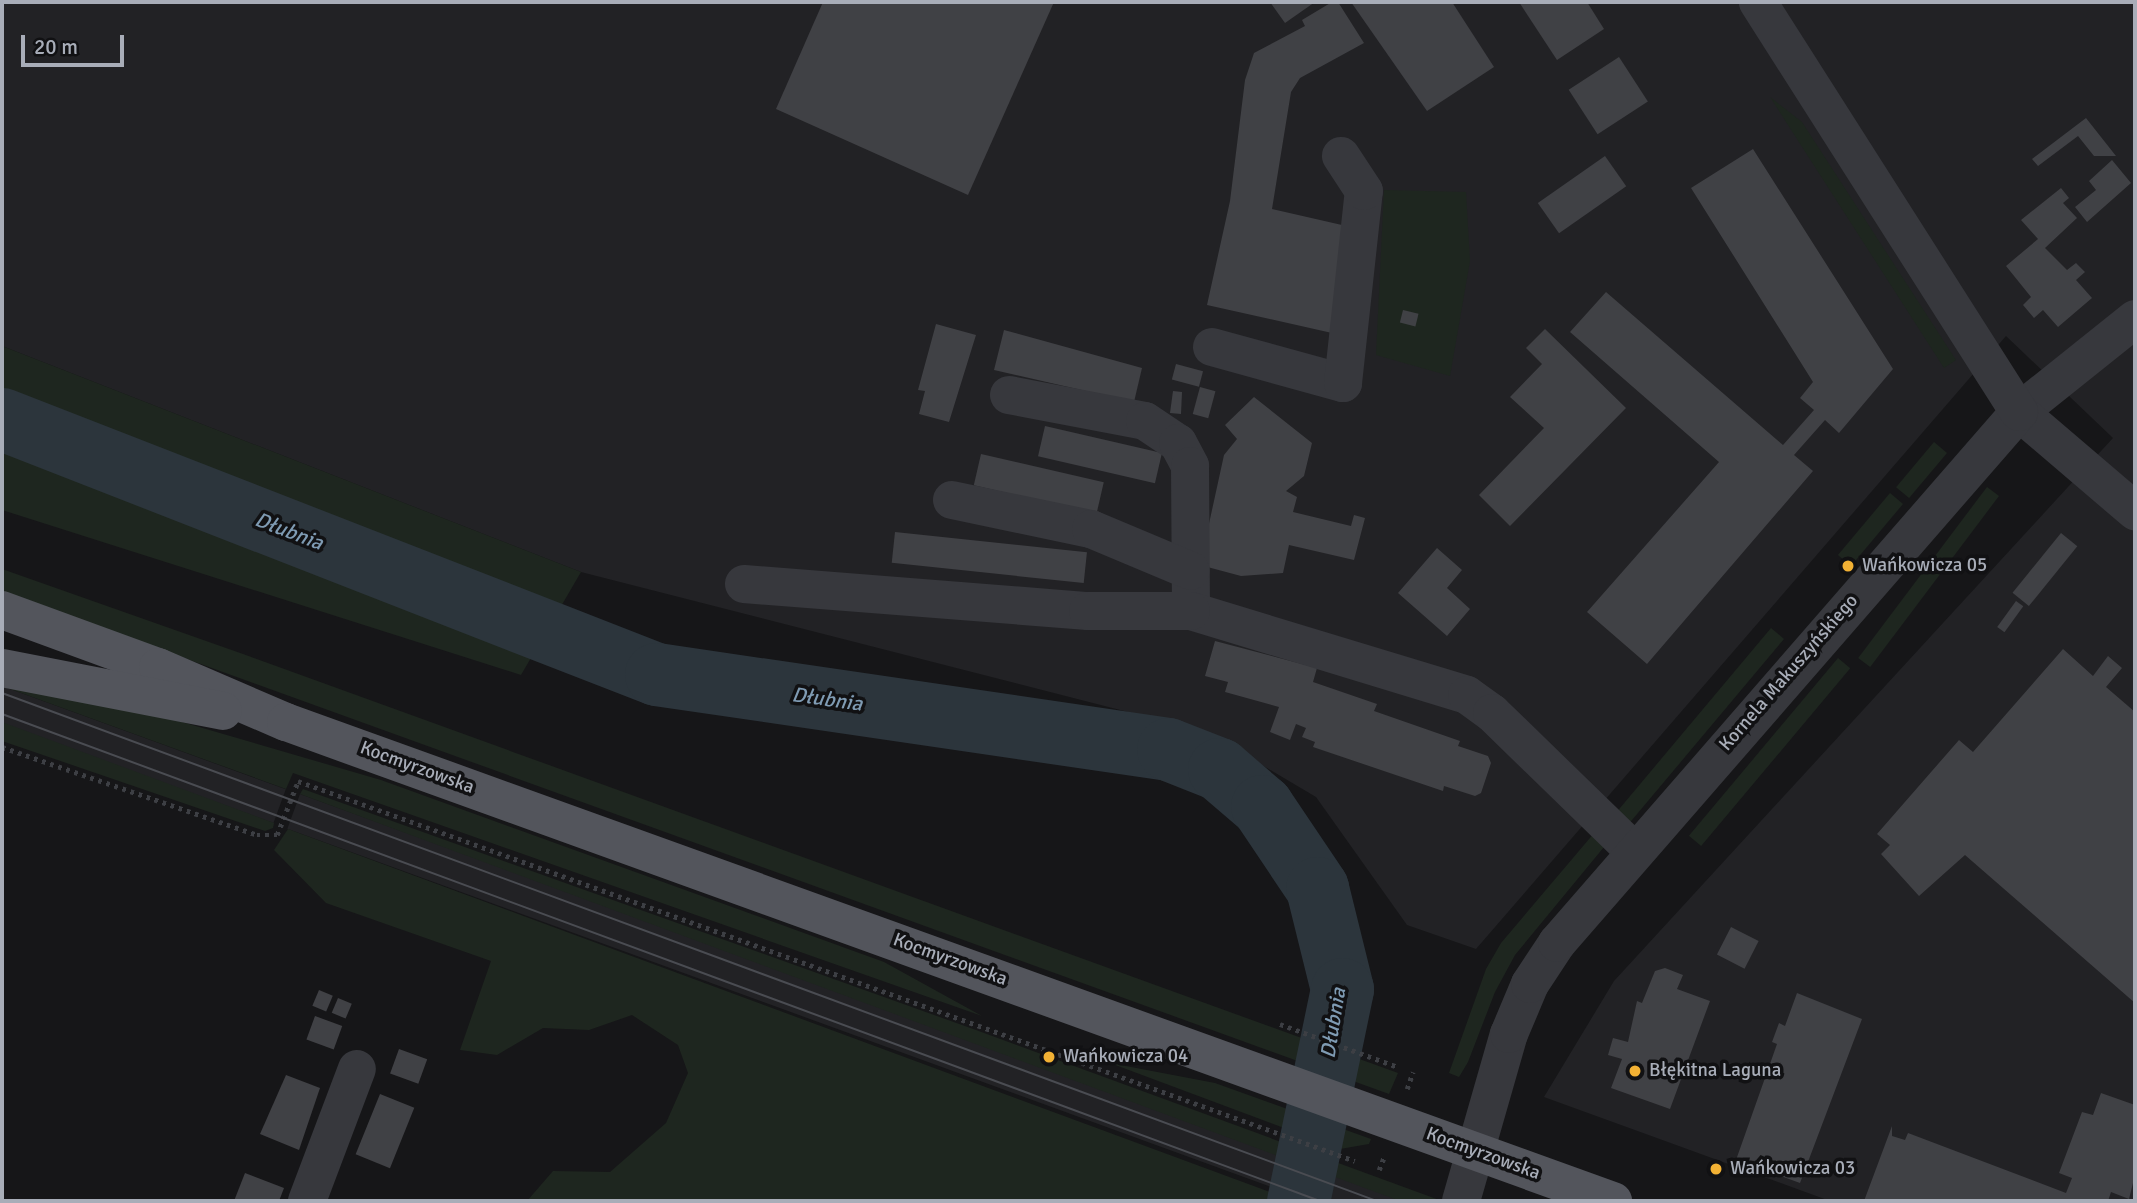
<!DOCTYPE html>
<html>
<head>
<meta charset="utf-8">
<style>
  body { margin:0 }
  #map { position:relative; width:2137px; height:1203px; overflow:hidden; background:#161618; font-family:Signika,sans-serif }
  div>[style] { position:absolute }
  .built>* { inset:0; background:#222225; transform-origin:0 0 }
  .green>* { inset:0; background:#1e261f; transform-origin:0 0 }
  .river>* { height:63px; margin:-31.5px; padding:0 31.5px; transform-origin:31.5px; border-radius:31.5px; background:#2c353c }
  .building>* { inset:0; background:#404145; transform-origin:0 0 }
  .path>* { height:4.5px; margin-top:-2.25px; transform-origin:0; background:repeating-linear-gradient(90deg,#3d3f44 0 3.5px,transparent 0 8.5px) }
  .minor>* { height:38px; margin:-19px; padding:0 19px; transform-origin:19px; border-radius:19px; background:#37383d }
  .major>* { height:38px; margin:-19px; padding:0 19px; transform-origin:19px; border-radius:19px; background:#53555c }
  .tram>* { height:2px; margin:-1px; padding:0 1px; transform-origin:1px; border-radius:1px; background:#4a4c52 }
  .dots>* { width:19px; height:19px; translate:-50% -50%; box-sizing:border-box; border:4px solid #111113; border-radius:50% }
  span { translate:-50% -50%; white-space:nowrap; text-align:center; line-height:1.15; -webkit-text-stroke:7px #111113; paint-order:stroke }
  .poi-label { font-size:19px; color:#a8adb8 }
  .left { translate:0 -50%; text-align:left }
  .street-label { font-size:19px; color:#a8adb8 }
  .water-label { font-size:21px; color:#7f9bb3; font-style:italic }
  .frame { position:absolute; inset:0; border:4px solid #a8adb8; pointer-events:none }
  .scale { position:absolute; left:21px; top:35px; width:103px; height:32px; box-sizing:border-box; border:4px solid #a8adb8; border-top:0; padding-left:9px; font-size:21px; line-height:24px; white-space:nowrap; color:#a8adb8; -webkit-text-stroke:5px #111113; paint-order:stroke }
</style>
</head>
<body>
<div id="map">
  <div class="built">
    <i style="clip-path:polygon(2px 2px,2135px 2px,2135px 1201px,1830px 1201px,1544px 1097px,1614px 981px,2113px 438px,2006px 336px,1476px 949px,1407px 925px,1316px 797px,1206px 732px,581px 572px,2px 346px)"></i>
    <i style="left:2px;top:686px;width:302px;height:36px;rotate:20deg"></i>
    <i style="left:300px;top:794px;width:1173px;height:37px;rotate:20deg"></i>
  </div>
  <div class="green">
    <i style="clip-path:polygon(1770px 97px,1802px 122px,1956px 360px,1944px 368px)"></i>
    <i style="clip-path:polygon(1384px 190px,1466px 192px,1470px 261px,1450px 376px,1376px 355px)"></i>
    <i style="clip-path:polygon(2px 346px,581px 572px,521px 675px,2px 510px)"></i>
    <i style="left:1934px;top:442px;width:17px;height:59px;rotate:40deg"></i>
    <i style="left:1987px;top:487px;width:15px;height:214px;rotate:37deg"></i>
    <i style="left:1890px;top:493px;width:17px;height:81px;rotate:40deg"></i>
    <i style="clip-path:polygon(2px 569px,243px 654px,1398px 1073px,1389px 1094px,2px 592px)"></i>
    <i style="left:1771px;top:628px;width:17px;height:242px;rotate:40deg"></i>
    <i style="left:1838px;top:658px;width:16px;height:232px;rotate:40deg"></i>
    <i style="clip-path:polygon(2px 686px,151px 713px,381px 780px,884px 962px,982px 1016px,293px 773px,286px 789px)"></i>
    <i style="clip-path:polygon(2px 722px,274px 823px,273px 828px,265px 831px,2px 741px)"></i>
    <i style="clip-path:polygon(303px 789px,976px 1030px,1442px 1201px,1400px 1201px,300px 794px)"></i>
    <i style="clip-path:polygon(288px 829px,1294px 1201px,527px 1201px,553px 1171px,610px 1172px,666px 1123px,688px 1073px,678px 1045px,632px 1015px,589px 1030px,543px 1028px,497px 1055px,460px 1050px,491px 961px,326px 903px,274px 850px)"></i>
    <i style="clip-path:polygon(1595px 832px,1604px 847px,1515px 955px,1495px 992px,1468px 1062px,1459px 1077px,1449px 1073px,1486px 969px,1501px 943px)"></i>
    <i style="clip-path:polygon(1110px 1063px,1215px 1083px,1371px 1139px,1369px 1144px,1340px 1149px)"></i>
  </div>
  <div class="river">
    <i style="left:2px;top:419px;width:702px;rotate:21.3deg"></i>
    <i style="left:656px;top:674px;width:517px;rotate:8.33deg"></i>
    <i style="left:1168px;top:749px;width:55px;rotate:21.4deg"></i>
    <i style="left:1219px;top:769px;width:57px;rotate:40.7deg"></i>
    <i style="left:1262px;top:806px;width:99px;rotate:56.1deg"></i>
    <i style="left:1317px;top:888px;width:104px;rotate:76.1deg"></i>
    <i style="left:1342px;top:989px;width:217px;rotate:101.7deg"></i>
  </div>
  <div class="building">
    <i style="clip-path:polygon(823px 2px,1054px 2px,968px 195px,776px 109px)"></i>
    <i style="clip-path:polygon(1270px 2px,1315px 2px,1285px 23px)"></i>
    <i style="clip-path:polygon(1332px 2px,1338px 2px,1364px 43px,1300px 78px,1291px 92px,1272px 209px,1355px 228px,1332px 333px,1207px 305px,1230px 201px,1245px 80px,1254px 53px,1305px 26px,1302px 20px)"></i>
    <i style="clip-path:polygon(1351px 2px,1452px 2px,1494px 67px,1427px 111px)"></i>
    <i style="clip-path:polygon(1519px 2px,1587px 2px,1604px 29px,1557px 60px)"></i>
    <i style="left:1619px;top:57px;width:53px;height:60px;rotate:57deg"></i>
    <i style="clip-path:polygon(2086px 118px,2116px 156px,2094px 156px,2078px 136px,2038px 166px,2032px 159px)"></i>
    <i style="clip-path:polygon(1753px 149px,1893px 369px,1839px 433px,1825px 420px,1794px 455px,1813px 471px,1647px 664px,1587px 612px,1719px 462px,1570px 332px,1606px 292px,1783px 445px,1814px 410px,1800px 398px,1813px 382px,1691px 188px)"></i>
    <i style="left:1605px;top:156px;width:37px;height:82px;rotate:55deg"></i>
    <i style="clip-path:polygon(2112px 160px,2131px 183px,2087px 222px,2075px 207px,2096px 190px,2089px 181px)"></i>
    <i style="clip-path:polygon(2061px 188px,2069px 198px,2063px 203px,2077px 218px,2045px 248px,2067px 270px,2076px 263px,2085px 272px,2076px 280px,2092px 298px,2058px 327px,2043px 310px,2034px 318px,2023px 305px,2031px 297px,2006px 266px,2038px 239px,2021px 220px)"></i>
    <i style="left:1403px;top:310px;width:16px;height:13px;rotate:14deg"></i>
    <i style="clip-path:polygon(936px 324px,976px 335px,949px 422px,919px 414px,925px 391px,918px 390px)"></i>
    <i style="clip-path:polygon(1545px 329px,1626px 408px,1510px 526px,1479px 495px,1544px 428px,1510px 397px,1542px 364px,1526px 348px)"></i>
    <i style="clip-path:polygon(1004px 330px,1142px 368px,1134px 402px,994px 370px)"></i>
    <i style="left:1176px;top:364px;width:28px;height:16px;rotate:15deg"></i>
    <i style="left:1200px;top:387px;width:16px;height:28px;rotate:15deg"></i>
    <i style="clip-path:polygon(1173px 391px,1182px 392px,1181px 414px,1170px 413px)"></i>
    <i style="clip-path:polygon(1254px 397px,1312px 443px,1304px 476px,1286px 491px,1297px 497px,1293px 512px,1351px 526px,1354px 515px,1365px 518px,1354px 560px,1289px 545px,1283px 573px,1241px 576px,1200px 565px,1224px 455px,1237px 439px,1225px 425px)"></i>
    <i style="left:1045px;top:426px;width:120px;height:31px;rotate:13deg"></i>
    <i style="left:981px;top:454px;width:126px;height:32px;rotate:13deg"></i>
    <i style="left:895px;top:532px;width:193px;height:31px;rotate:6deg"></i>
    <i style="left:2061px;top:533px;width:21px;height:77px;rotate:39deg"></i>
    <i style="clip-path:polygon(1437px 548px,1462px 570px,1447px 588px,1470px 609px,1447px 636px,1398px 593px)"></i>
    <i style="left:2016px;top:601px;width:9px;height:32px;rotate:36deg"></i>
    <i style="clip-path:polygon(1215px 641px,1317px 668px,1313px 682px,1377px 704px,1374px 711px,1460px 741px,1458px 746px,1488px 756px,1491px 763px,1481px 793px,1475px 796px,1444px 786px,1443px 791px,1313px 747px,1315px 742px,1302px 737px,1306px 728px,1296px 724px,1290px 740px,1270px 732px,1279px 707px,1225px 692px,1228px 682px,1205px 676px)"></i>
    <i style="clip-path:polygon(2063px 649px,2093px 676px,2108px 656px,2122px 668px,2106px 687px,2135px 712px,2135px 1003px,1965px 855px,1919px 896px,1881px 854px,1890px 845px,1877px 834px,1959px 740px,1973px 752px)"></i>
    <i style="left:1731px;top:927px;width:31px;height:31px;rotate:27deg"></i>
    <i style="clip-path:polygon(1665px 968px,1683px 975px,1677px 989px,1710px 1001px,1670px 1109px,1611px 1088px,1622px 1059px,1608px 1055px,1613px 1038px,1628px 1042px,1637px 1001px,1642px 1003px,1655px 971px)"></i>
    <i style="left:319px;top:990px;width:15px;height:17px;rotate:23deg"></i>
    <i style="clip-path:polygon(1797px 993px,1862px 1019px,1800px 1183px,1736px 1160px,1777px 1044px,1772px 1042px,1779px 1023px,1785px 1026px)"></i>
    <i style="left:338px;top:998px;width:15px;height:16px;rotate:23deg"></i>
    <i style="left:315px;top:1016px;width:29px;height:25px;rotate:20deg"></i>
    <i style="left:399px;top:1049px;width:30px;height:26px;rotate:20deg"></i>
    <i style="clip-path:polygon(286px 1075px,320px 1088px,299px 1150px,260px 1134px)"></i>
    <i style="clip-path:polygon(2101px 1093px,2135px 1105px,2135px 1175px,2129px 1199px,2111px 1192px,2108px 1201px,1864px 1201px,1892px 1126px,1892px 1136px,1905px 1140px,1908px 1133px,2066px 1193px,2072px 1178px,2059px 1173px,2082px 1112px,2093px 1115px)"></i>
    <i style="left:380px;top:1094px;width:37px;height:65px;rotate:22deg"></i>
    <i style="clip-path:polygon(245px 1173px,284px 1188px,279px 1201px,234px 1201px)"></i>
  </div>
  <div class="path">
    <i style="left:2px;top:747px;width:270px;rotate:19deg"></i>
    <i style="left:257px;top:835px;width:20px"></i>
    <i style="left:277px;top:835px;width:58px;rotate:-68.7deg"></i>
    <i style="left:298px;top:781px;width:1123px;rotate:19.77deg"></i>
    <i style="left:1280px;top:1024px;width:126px;rotate:20deg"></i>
    <i style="left:1407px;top:1089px;width:18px;rotate:-71deg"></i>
    <i style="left:1379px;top:1170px;width:14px;rotate:-69deg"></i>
  </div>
  <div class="minor">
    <i style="left:2135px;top:319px;width:149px;rotate:141.3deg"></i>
    <i style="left:2019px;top:412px;width:153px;rotate:40.5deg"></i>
    <i style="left:1212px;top:347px;width:136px;rotate:15.4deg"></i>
    <i style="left:1343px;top:383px;width:193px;rotate:-83.8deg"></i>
    <i style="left:1364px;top:191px;width:42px;rotate:-123.3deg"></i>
    <i style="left:1009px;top:395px;width:138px;rotate:10.8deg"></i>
    <i style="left:1145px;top:421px;width:40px;rotate:34deg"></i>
    <i style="left:1178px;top:443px;width:26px;rotate:62deg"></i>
    <i style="left:1190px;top:466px;width:145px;rotate:89.6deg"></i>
    <i style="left:1191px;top:611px;width:288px;rotate:16.9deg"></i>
    <i style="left:1467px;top:695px;width:31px;rotate:36deg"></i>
    <i style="left:1492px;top:713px;width:199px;rotate:44.2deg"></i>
    <i style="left:952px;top:500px;width:142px;rotate:11.8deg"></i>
    <i style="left:1091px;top:529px;width:108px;rotate:22.8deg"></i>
    <i style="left:744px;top:584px;width:345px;rotate:4.5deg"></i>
    <i style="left:1088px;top:611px;width:103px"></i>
    <i style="left:307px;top:1201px;width:141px;rotate:-69.3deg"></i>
    <i style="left:1461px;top:1201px;width:174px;rotate:-74deg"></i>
    <i style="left:1509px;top:1034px;width:54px;rotate:-67.2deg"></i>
    <i style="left:1530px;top:984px;width:49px;rotate:-56.6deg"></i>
    <i style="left:1557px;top:943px;width:704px;rotate:-48.97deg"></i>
    <i style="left:2019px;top:412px;width:486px;rotate:-122.5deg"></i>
  </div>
  <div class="major">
    <i style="left:2px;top:610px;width:166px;rotate:20.1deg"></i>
    <i style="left:158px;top:667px;width:139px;rotate:23.3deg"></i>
    <i style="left:286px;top:722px;width:1411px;rotate:19.85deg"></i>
    <i style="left:2px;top:668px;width:225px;rotate:11deg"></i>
  </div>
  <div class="tram">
    <i style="left:2px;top:693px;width:1466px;rotate:20.28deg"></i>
    <i style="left:2px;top:714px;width:1405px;rotate:20.28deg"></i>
  </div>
  <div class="dots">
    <i style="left:1848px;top:566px;background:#f2b134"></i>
    <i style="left:1049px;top:1057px;background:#f2b134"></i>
    <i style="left:1635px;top:1071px;background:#f2b134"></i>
    <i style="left:1716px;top:1169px;background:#f2b134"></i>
  </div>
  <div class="poi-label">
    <span class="left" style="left:1862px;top:566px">Wańkowicza 05</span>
    <span class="left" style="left:1063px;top:1057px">Wańkowicza 04</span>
    <span class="left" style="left:1649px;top:1071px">Błękitna Laguna</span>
    <span class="left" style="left:1730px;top:1169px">Wańkowicza 03</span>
  </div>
  <div class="street-label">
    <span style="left:1789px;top:673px;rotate:-49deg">Kornela Makuszyńskiego</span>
    <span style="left:417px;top:768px;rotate:20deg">Kocmyrzowska</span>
    <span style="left:950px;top:960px;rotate:20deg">Kocmyrzowska</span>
    <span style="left:1483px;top:1154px;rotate:20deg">Kocmyrzowska</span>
  </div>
  <div class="water-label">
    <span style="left:289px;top:531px;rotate:21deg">Dłubnia</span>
    <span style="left:827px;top:699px;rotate:8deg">Dłubnia</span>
    <span style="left:1333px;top:1023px;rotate:-81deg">Dłubnia</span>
  </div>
  <div class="frame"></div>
  <div class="scale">20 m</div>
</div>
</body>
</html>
